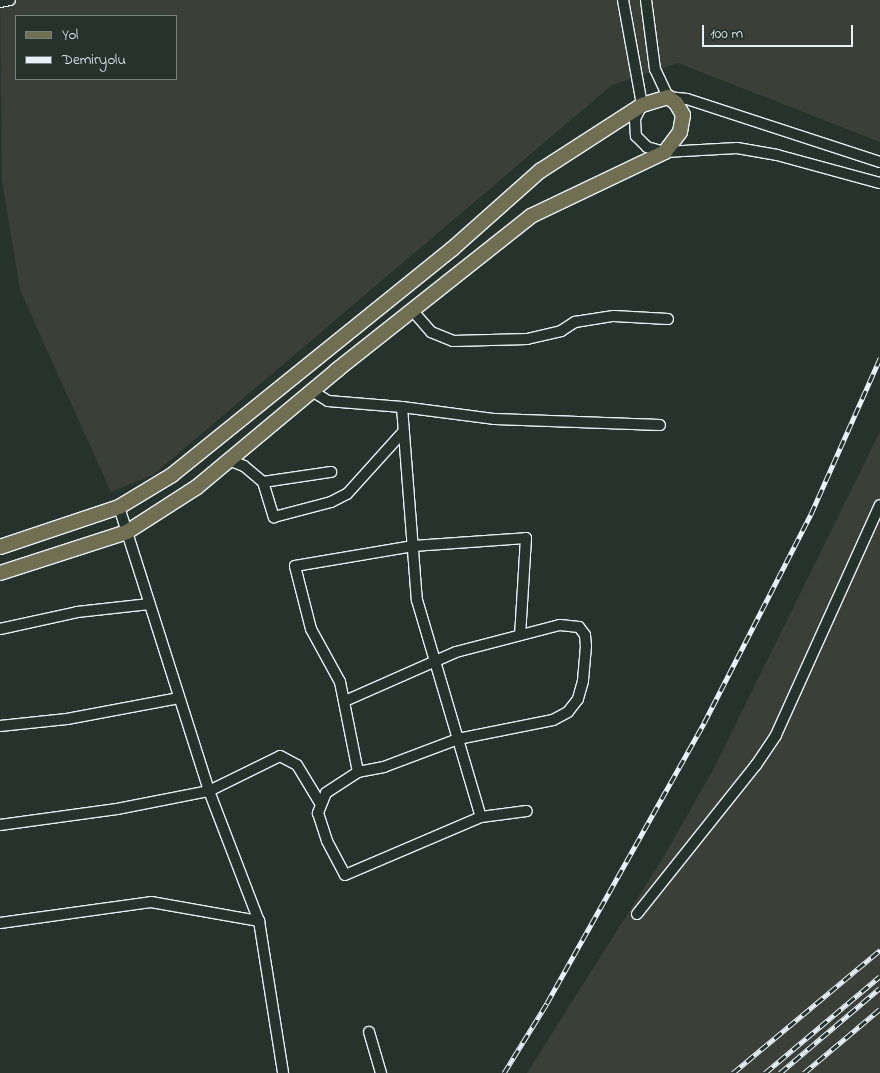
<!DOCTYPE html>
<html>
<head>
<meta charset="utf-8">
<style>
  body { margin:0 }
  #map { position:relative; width:880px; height:1073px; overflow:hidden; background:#26332d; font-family:"Indie Flower",sans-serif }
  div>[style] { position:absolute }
  .built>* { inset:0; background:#3a3f38 }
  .roads { filter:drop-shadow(1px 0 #e8f1f8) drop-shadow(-1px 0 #e8f1f8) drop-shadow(0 1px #e8f1f8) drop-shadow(0 -1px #e8f1f8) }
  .minor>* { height:10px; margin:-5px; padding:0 5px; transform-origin:5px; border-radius:5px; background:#26332d }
  .major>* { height:14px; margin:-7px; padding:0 7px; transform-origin:7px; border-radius:7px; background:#716f52 }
  .rail>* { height:5px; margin-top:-2.5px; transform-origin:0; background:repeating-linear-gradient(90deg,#26332d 0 9px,#e8f1f8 0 18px); box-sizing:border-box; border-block:1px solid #e8f1f8 }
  span { translate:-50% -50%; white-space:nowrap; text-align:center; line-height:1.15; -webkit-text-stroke:4.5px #26332d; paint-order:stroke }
  .legend { position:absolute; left:15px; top:15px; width:162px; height:65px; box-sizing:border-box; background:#26332d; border:1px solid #747f7e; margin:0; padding:6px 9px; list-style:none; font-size:15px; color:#e8f1f8 }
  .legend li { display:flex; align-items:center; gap:10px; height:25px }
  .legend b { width:25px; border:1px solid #747f7e }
  .scale { position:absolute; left:702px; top:25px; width:151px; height:22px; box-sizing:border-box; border:2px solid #e8f1f8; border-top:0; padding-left:6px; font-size:15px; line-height:18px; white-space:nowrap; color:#e8f1f8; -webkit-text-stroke:4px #26332d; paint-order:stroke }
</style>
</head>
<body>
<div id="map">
  <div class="built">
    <i style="clip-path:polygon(evenodd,0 0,880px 0,880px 142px,678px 63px,612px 85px,153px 475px,111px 492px,20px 290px,2px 181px,0 0,16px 16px,176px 16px,176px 79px,16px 79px,16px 16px)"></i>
    <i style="clip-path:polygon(880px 432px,880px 1073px,527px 1073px,664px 856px,713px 770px)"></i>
  </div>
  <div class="roads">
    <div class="minor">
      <i style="left:623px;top:0;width:107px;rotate:79.7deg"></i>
      <i style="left:642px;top:105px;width:16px;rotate:117deg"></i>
      <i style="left:635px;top:119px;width:17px;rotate:87deg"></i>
      <i style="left:636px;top:136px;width:16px;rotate:45deg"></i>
      <i style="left:647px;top:147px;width:19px;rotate:16deg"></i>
      <i style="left:665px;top:152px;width:72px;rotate:-3.2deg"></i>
      <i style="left:737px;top:148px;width:41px;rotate:9.9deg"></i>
      <i style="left:777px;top:155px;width:107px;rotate:15.2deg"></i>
      <i style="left:646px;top:0;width:70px;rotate:82.6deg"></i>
      <i style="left:655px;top:69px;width:31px;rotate:65deg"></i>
      <i style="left:668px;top:97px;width:19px;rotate:6deg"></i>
      <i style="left:687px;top:99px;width:203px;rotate:18.1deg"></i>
      <i style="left:0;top:2px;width:10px;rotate:-11deg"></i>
      <i style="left:412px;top:310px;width:29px;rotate:49deg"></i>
      <i style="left:431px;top:332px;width:24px;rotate:22deg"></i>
      <i style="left:453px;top:341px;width:74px;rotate:-1.5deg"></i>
      <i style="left:527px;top:339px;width:35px;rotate:-13deg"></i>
      <i style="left:561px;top:331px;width:17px;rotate:-33deg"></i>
      <i style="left:575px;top:322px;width:39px;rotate:-9deg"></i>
      <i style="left:614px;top:316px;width:54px;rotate:3.2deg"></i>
      <i style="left:312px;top:391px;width:19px;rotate:32deg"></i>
      <i style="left:328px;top:401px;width:74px;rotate:4.6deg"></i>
      <i style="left:402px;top:407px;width:94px;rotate:7.4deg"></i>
      <i style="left:495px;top:419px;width:165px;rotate:2.1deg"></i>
      <i style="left:402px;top:407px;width:194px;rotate:85.6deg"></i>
      <i style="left:417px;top:600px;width:226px;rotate:73.6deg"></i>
      <i style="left:229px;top:460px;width:16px;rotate:22deg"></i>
      <i style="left:244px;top:466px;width:25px;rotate:40deg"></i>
      <i style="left:263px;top:482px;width:37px;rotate:73deg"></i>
      <i style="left:274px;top:517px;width:59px;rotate:-14.7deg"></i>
      <i style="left:331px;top:502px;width:18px;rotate:-27deg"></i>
      <i style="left:347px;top:494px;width:84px;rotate:-47.9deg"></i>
      <i style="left:263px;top:482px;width:69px;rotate:-8.4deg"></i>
      <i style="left:119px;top:507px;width:298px;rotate:72.4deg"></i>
      <i style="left:209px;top:791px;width:139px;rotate:69deg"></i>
      <i style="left:259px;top:921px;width:154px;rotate:81deg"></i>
      <i style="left:0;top:629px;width:79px;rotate:-12.4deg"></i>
      <i style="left:77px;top:612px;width:73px;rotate:-6.3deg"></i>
      <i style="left:345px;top:701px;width:121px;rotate:-23.8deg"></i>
      <i style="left:456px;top:652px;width:107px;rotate:-14.6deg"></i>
      <i style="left:560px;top:625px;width:19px;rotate:6deg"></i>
      <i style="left:579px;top:627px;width:10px;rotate:53deg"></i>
      <i style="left:585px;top:635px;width:11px;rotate:85deg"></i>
      <i style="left:586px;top:646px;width:35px;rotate:95deg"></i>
      <i style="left:583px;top:681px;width:19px;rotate:106deg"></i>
      <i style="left:578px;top:699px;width:16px;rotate:128deg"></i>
      <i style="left:568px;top:712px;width:17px;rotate:152deg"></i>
      <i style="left:553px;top:720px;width:97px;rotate:168.7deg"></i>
      <i style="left:458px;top:739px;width:79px;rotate:159.3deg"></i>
      <i style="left:384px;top:767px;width:26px;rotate:169deg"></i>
      <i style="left:358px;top:772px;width:38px;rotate:147deg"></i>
      <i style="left:326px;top:793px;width:22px;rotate:112deg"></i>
      <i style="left:318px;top:813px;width:29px;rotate:72deg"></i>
      <i style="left:327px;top:841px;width:38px;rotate:62deg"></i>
      <i style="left:345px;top:875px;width:148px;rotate:-23.1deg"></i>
      <i style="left:481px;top:817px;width:46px;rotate:-7.4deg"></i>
      <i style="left:0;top:726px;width:67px;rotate:-6deg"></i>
      <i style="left:67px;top:719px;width:114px;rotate:-10.6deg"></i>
      <i style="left:358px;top:772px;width:92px;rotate:-101.3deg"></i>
      <i style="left:340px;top:682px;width:60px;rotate:-118.7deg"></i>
      <i style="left:311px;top:629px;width:65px;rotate:-104.3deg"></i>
      <i style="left:295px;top:566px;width:120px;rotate:-9.6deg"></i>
      <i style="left:413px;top:546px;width:113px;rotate:-4deg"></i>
      <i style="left:526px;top:538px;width:97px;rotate:93.5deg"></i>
      <i style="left:0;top:825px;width:118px;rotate:-7.8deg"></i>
      <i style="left:117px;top:809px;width:94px;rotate:-11.1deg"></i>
      <i style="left:209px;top:791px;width:79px;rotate:-26.2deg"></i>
      <i style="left:280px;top:756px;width:19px;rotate:28deg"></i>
      <i style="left:297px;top:765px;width:44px;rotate:58.8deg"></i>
      <i style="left:637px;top:914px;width:191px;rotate:-51.4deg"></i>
      <i style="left:756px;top:765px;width:36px;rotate:-56deg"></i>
      <i style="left:776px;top:735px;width:252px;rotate:-65.7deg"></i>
      <i style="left:0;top:923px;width:152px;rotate:-7.9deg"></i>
      <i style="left:151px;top:902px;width:110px;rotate:10deg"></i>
      <i style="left:369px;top:1032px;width:43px;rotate:73.7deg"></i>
    </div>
    <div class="major">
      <i style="left:0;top:547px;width:126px;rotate:-18.6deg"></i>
      <i style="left:119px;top:507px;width:62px;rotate:-31.1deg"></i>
      <i style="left:172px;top:475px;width:360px;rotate:-38.9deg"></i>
      <i style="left:452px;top:249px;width:118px;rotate:-41.6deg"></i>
      <i style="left:540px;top:171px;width:121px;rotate:-32.9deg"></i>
      <i style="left:642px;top:105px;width:27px;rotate:-17deg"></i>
      <i style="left:668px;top:97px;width:10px;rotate:37deg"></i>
      <i style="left:676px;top:103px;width:14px;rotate:60deg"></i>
      <i style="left:683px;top:115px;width:17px;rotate:100deg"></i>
      <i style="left:680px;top:132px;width:25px;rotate:127deg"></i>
      <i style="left:665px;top:152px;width:148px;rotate:154.5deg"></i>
      <i style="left:531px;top:216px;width:248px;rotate:141.6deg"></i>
      <i style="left:337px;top:370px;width:182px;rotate:140.1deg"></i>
      <i style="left:197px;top:487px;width:83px;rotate:147.3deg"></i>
      <i style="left:127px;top:532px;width:133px;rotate:162.1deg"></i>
    </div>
  </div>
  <div class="rail">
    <i style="left:504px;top:1073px;width:82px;rotate:-58.4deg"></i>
    <i style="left:547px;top:1003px;width:321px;rotate:-60.7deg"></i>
    <i style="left:704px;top:723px;width:235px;rotate:-62.9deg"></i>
    <i style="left:811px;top:514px;width:171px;rotate:-66.1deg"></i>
    <i style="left:733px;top:1073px;width:192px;rotate:-39.9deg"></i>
    <i style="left:765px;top:1073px;width:150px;rotate:-40.1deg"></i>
    <i style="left:780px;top:1073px;width:131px;rotate:-40.4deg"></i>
    <i style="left:804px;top:1073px;width:99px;rotate:-40.1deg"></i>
  </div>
  <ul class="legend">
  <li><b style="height:6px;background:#716f52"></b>Yol</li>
  <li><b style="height:6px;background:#e8f1f8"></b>Demiryolu</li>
  </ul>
  <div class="scale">100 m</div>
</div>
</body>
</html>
